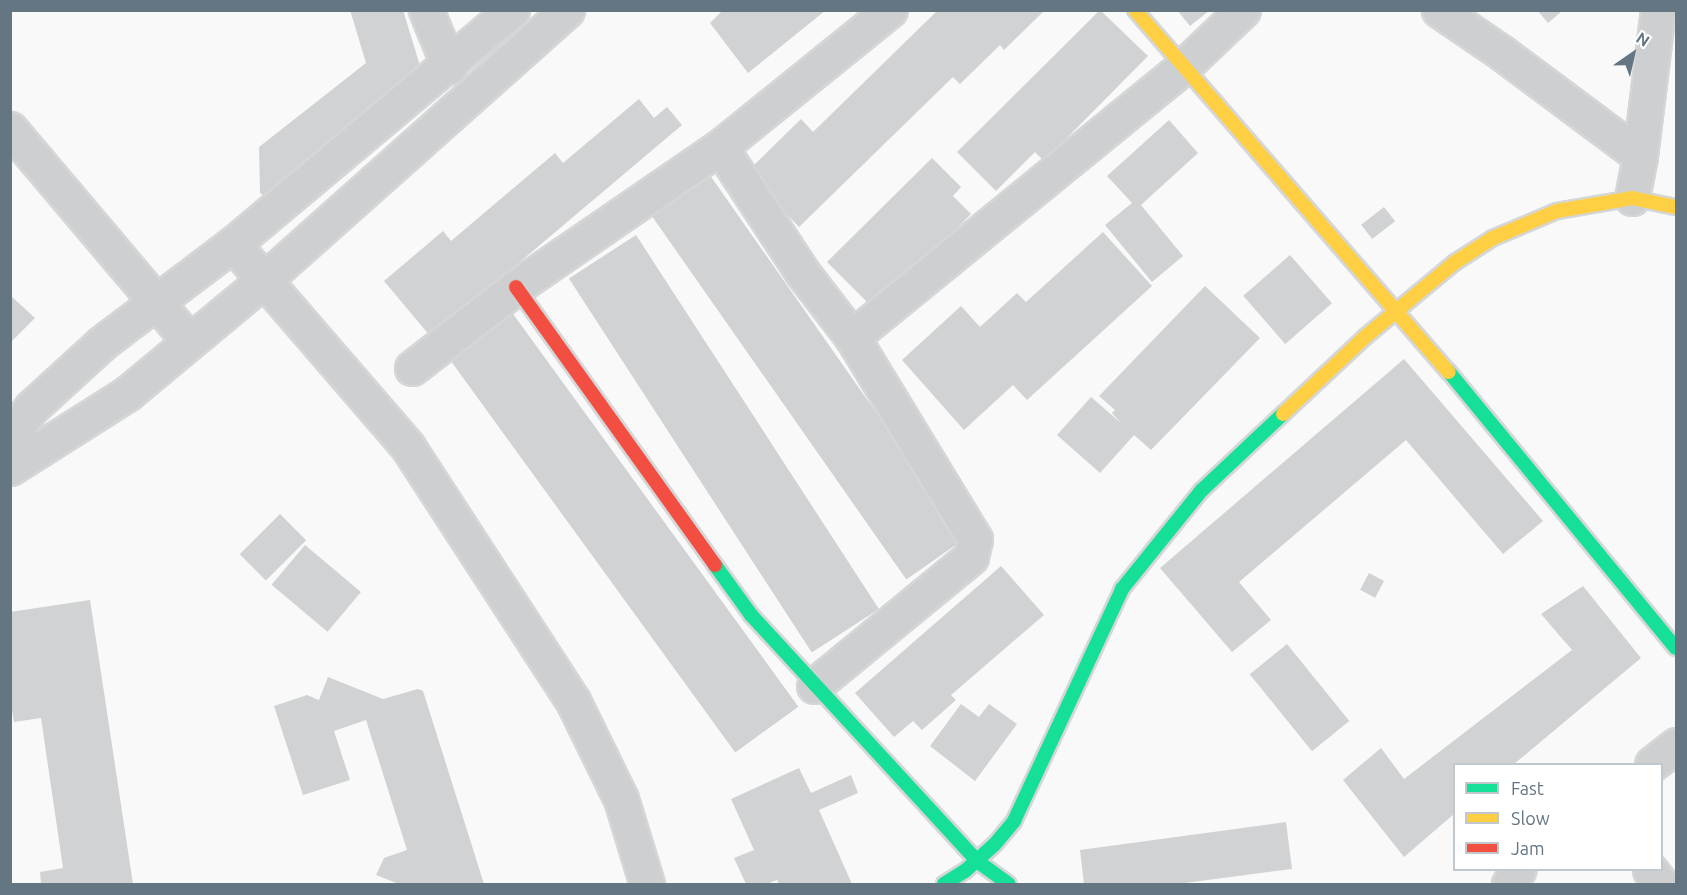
<!DOCTYPE html>
<html>
<head>
<meta charset="utf-8">
<style>
  body { margin:0 }
  #map { position:relative; width:1687px; height:895px; overflow:hidden; background:#f9f9f9; font-family:Ubuntu,sans-serif }
  div>[style] { position:absolute }
  .building>* { inset:0; background:#d0d2d3; transform-origin:0 0 }
  .roads { filter:drop-shadow(2px 0 #d5d6d7) drop-shadow(-2px 0 #d5d6d7) drop-shadow(0 2px #d5d6d7) drop-shadow(0 -2px #d5d6d7) }
  .street>* { height:33px; margin:-16.5px; padding:0 16.5px; transform-origin:16.5px; border-radius:16.5px; background:#cecfd0 }
  .fast>* { height:14px; margin:-7px; padding:0 7px; transform-origin:7px; border-radius:7px; background:#16e098 }
  .slow>* { height:14px; margin:-7px; padding:0 7px; transform-origin:7px; border-radius:7px; background:#ffcf43 }
  .jam>* { height:14px; margin:-7px; padding:0 7px; transform-origin:7px; border-radius:7px; background:#f24e42 }
  span { translate:-50% -50%; white-space:nowrap; text-align:center; line-height:1.15; -webkit-text-stroke:6px #fff; paint-order:stroke }
  .frame { position:absolute; inset:0; border:12px solid #657683; pointer-events:none }
  .legend { position:absolute; left:1453px; top:763px; width:210px; height:108px; box-sizing:border-box; background:#fff; border:2px solid #c1c8cd; margin:0; padding:8px 10px; list-style:none; font-size:18px; color:#657683 }
  .legend li { display:flex; align-items:center; gap:12px; height:30px }
  .legend b { width:30px; border:2px solid #c1c8cd }
  .north { position:absolute; left:1603px; top:24px; width:60px; height:60px; -webkit-text-stroke:4px #fff; paint-order:stroke; rotate:34deg; font-size:16px; font-weight:700; line-height:24px; text-align:center; color:#657683 }
  .north::after { content:''; display:block; margin:auto; width:21px; height:27px; background:#657683; clip-path:polygon(50% 0,100% 100%,50% 72%,0 100%) }
</style>
</head>
<body>
<div id="map">
  <div class="building">
    <i style="clip-path:polygon(350px 10px,403px 10px,424px 79px,272px 202px,260px 193px,259px 147px,366px 63px)"></i>
    <i style="clip-path:polygon(723px 10px,826px 10px,748px 73px,710px 23px)"></i>
    <i style="clip-path:polygon(938px 10px,1045px 10px,1004px 50px,1000px 45px,960px 84px,953px 77px,799px 227px,770px 197px,773px 194px,749px 170px,801px 119px,813px 132px)"></i>
    <i style="clip-path:polygon(1100px 10px,1148px 56px,1044px 161px,1035px 152px,996px 191px,957px 152px)"></i>
    <i style="clip-path:polygon(1177px 10px,1210px 10px,1190px 26px)"></i>
    <i style="clip-path:polygon(1537px 10px,1563px 10px,1548px 23px)"></i>
    <i style="clip-path:polygon(639px 99px,654px 118px,667px 107px,682px 125px,431px 337px,384px 281px,443px 231px,451px 241px,555px 153px,563px 163px)"></i>
    <i style="clip-path:polygon(1169px 120px,1198px 153px,1141px 205px,1183px 256px,1152px 282px,1105px 225px,1132px 203px,1107px 176px)"></i>
    <i style="clip-path:polygon(932px 158px,961px 187px,953px 196px,971px 214px,875px 310px,827px 262px)"></i>
    <i style="left:707px;top:171px;width:449px;height:71px;rotate:55deg"></i>
    <i style="left:1384px;top:207px;width:18px;height:29px;rotate:52deg"></i>
    <i style="clip-path:polygon(1103px 232px,1152px 286px,1027px 400px,1013px 385px,964px 430px,902px 360px,961px 306px,980px 327px,1017px 293px,1026px 302px)"></i>
    <i style="left:636px;top:235px;width:446px;height:80px;rotate:57deg"></i>
    <i style="left:1290px;top:255px;width:64px;height:62px;rotate:49deg"></i>
    <i style="clip-path:polygon(1205px 286px,1260px 338px,1151px 450px,1134px 435px,1100px 473px,1057px 435px,1091px 397px,1121px 423px,1112px 413px,1115px 410px,1099px 396px)"></i>
    <i style="clip-path:polygon(10px 295px,35px 318px,10px 343px)"></i>
    <i style="left:508px;top:307px;width:494px;height:78px;rotate:54deg"></i>
    <i style="clip-path:polygon(1404px 359px,1543px 521px,1503px 554px,1406px 440px,1239px 582px,1271px 620px,1232px 652px,1160px 568px)"></i>
    <i style="left:280px;top:514px;width:37px;height:57px;rotate:45deg"></i>
    <i style="left:305px;top:545px;width:73px;height:52px;rotate:40deg"></i>
    <i style="clip-path:polygon(1001px 566px,1044px 615px,951px 695px,956px 700px,922px 730px,913px 721px,894px 737px,855px 693px)"></i>
    <i style="left:1369px;top:573px;width:17px;height:19px;rotate:28deg"></i>
    <i style="clip-path:polygon(1583px 586px,1641px 658px,1514px 764px,1454px 764px,1454px 814px,1404px 857px,1343px 780px,1381px 748px,1404px 779px,1572px 650px,1541px 614px)"></i>
    <i style="clip-path:polygon(90px 600px,133px 884px,41px 884px,40px 872px,63px 868px,41px 718px,14px 722px,10px 699px,10px 612px)"></i>
    <i style="left:1287px;top:644px;width:99px;height:48px;rotate:51deg"></i>
    <i style="clip-path:polygon(328px 677px,383px 699px,418px 689px,423px 691px,484px 884px,399px 884px,376px 875px,384px 858px,407px 850px,366px 720px,334px 731px,350px 780px,303px 795px,274px 706px,307px 695px,319px 700px)"></i>
    <i style="clip-path:polygon(961px 704px,979px 717px,989px 704px,1017px 724px,975px 781px,930px 746px)"></i>
    <i style="clip-path:polygon(799px 768px,811px 793px,851px 775px,858px 793px,819px 810px,852px 884px,779px 884px,777px 880px,766px 884px,746px 884px,734px 858px,754px 850px,731px 799px)"></i>
    <i style="clip-path:polygon(1286px 822px,1292px 869px,1177px 884px,1084px 884px,1080px 850px)"></i>
  </div>
  <div class="roads">
    <div class="street">
      <i style="left:426px;top:10px;width:61px;rotate:67.7deg"></i>
      <i style="left:1439px;top:10px;width:76px;rotate:34.3deg"></i>
      <i style="left:1502px;top:53px;width:172px;rotate:36.7deg"></i>
      <i style="left:10px;top:129px;width:277px;rotate:49.8deg"></i>
      <i style="left:720px;top:147px;width:149px;rotate:56.7deg"></i>
      <i style="left:802px;top:272px;width:82px;rotate:52.4deg"></i>
      <i style="left:852px;top:337px;width:237px;rotate:58.7deg"></i>
      <i style="left:975px;top:539px;width:18px;rotate:103deg"></i>
      <i style="left:971px;top:557px;width:203px;rotate:140.6deg"></i>
      <i style="left:1632px;top:198px;width:43px;rotate:-79.2deg"></i>
      <i style="left:1640px;top:156px;width:147px;rotate:-83deg"></i>
      <i style="left:233px;top:244px;width:268px;rotate:49.2deg"></i>
      <i style="left:408px;top:447px;width:303px;rotate:57deg"></i>
      <i style="left:573px;top:701px;width:109px;rotate:63.9deg"></i>
      <i style="left:621px;top:799px;width:89px;rotate:73deg"></i>
      <i style="left:852px;top:337px;width:429px;rotate:-39.2deg"></i>
      <i style="left:1184px;top:66px;width:81px;rotate:-43.5deg"></i>
      <i style="left:412px;top:368px;width:132px;rotate:-37.9deg"></i>
      <i style="left:516px;top:287px;width:247px;rotate:-34.5deg"></i>
      <i style="left:720px;top:147px;width:218px;rotate:-38.9deg"></i>
      <i style="left:10px;top:437px;width:37px;rotate:-54deg"></i>
      <i style="left:32px;top:407px;width:95px;rotate:-42.4deg"></i>
      <i style="left:102px;top:343px;width:164px;rotate:-37.1deg"></i>
      <i style="left:233px;top:244px;width:364px;rotate:-40deg"></i>
      <i style="left:10px;top:468px;width:140px;rotate:-32.4deg"></i>
      <i style="left:128px;top:393px;width:175px;rotate:-39.7deg"></i>
      <i style="left:263px;top:281px;width:407px;rotate:-41.7deg"></i>
      <i style="left:1652px;top:764px;width:31px;rotate:-38deg"></i>
      <i style="left:1650px;top:870px;width:18px;rotate:52deg"></i>
      <i style="left:1509px;top:884px;width:17px;rotate:-57deg"></i>
    </div>
    <div class="fast">
      <i style="left:1449px;top:372px;width:357px;rotate:50.6deg"></i>
      <i style="left:715px;top:565px;width:62px;rotate:54.2deg"></i>
      <i style="left:751px;top:615px;width:334px;rotate:47.4deg"></i>
      <i style="left:977px;top:861px;width:39px;rotate:36deg"></i>
      <i style="left:944px;top:884px;width:25px;rotate:-32deg"></i>
      <i style="left:965px;top:871px;width:40px;rotate:-42deg"></i>
      <i style="left:995px;top:844px;width:30px;rotate:-50deg"></i>
      <i style="left:1014px;top:821px;width:256px;rotate:-65deg"></i>
      <i style="left:1122px;top:589px;width:127px;rotate:-51.1deg"></i>
      <i style="left:1202px;top:490px;width:111px;rotate:-43.2deg"></i>
    </div>
    <div class="slow">
      <i style="left:1135px;top:10px;width:479px;rotate:49.1deg"></i>
      <i style="left:1283px;top:414px;width:112px;rotate:-43.2deg"></i>
      <i style="left:1365px;top:337px;width:116px;rotate:-39.7deg"></i>
      <i style="left:1454px;top:263px;width:46px;rotate:-32.7deg"></i>
      <i style="left:1493px;top:238px;width:69px;rotate:-22.9deg"></i>
      <i style="left:1557px;top:211px;width:76px;rotate:-9.8deg"></i>
      <i style="left:1632px;top:198px;width:45px;rotate:11.6deg"></i>
    </div>
    <div class="jam">
      <i style="left:516px;top:287px;width:342px;rotate:54.4deg"></i>
    </div>
  </div>
  <div class="frame"></div>
  <ul class="legend">
  <li><b style="height:8px;background:#16e098"></b>Fast</li>
  <li><b style="height:8px;background:#ffcf43"></b>Slow</li>
  <li><b style="height:8px;background:#f24e42"></b>Jam</li>
  </ul>
  <div class="north">N</div>
</div>
</body>
</html>
